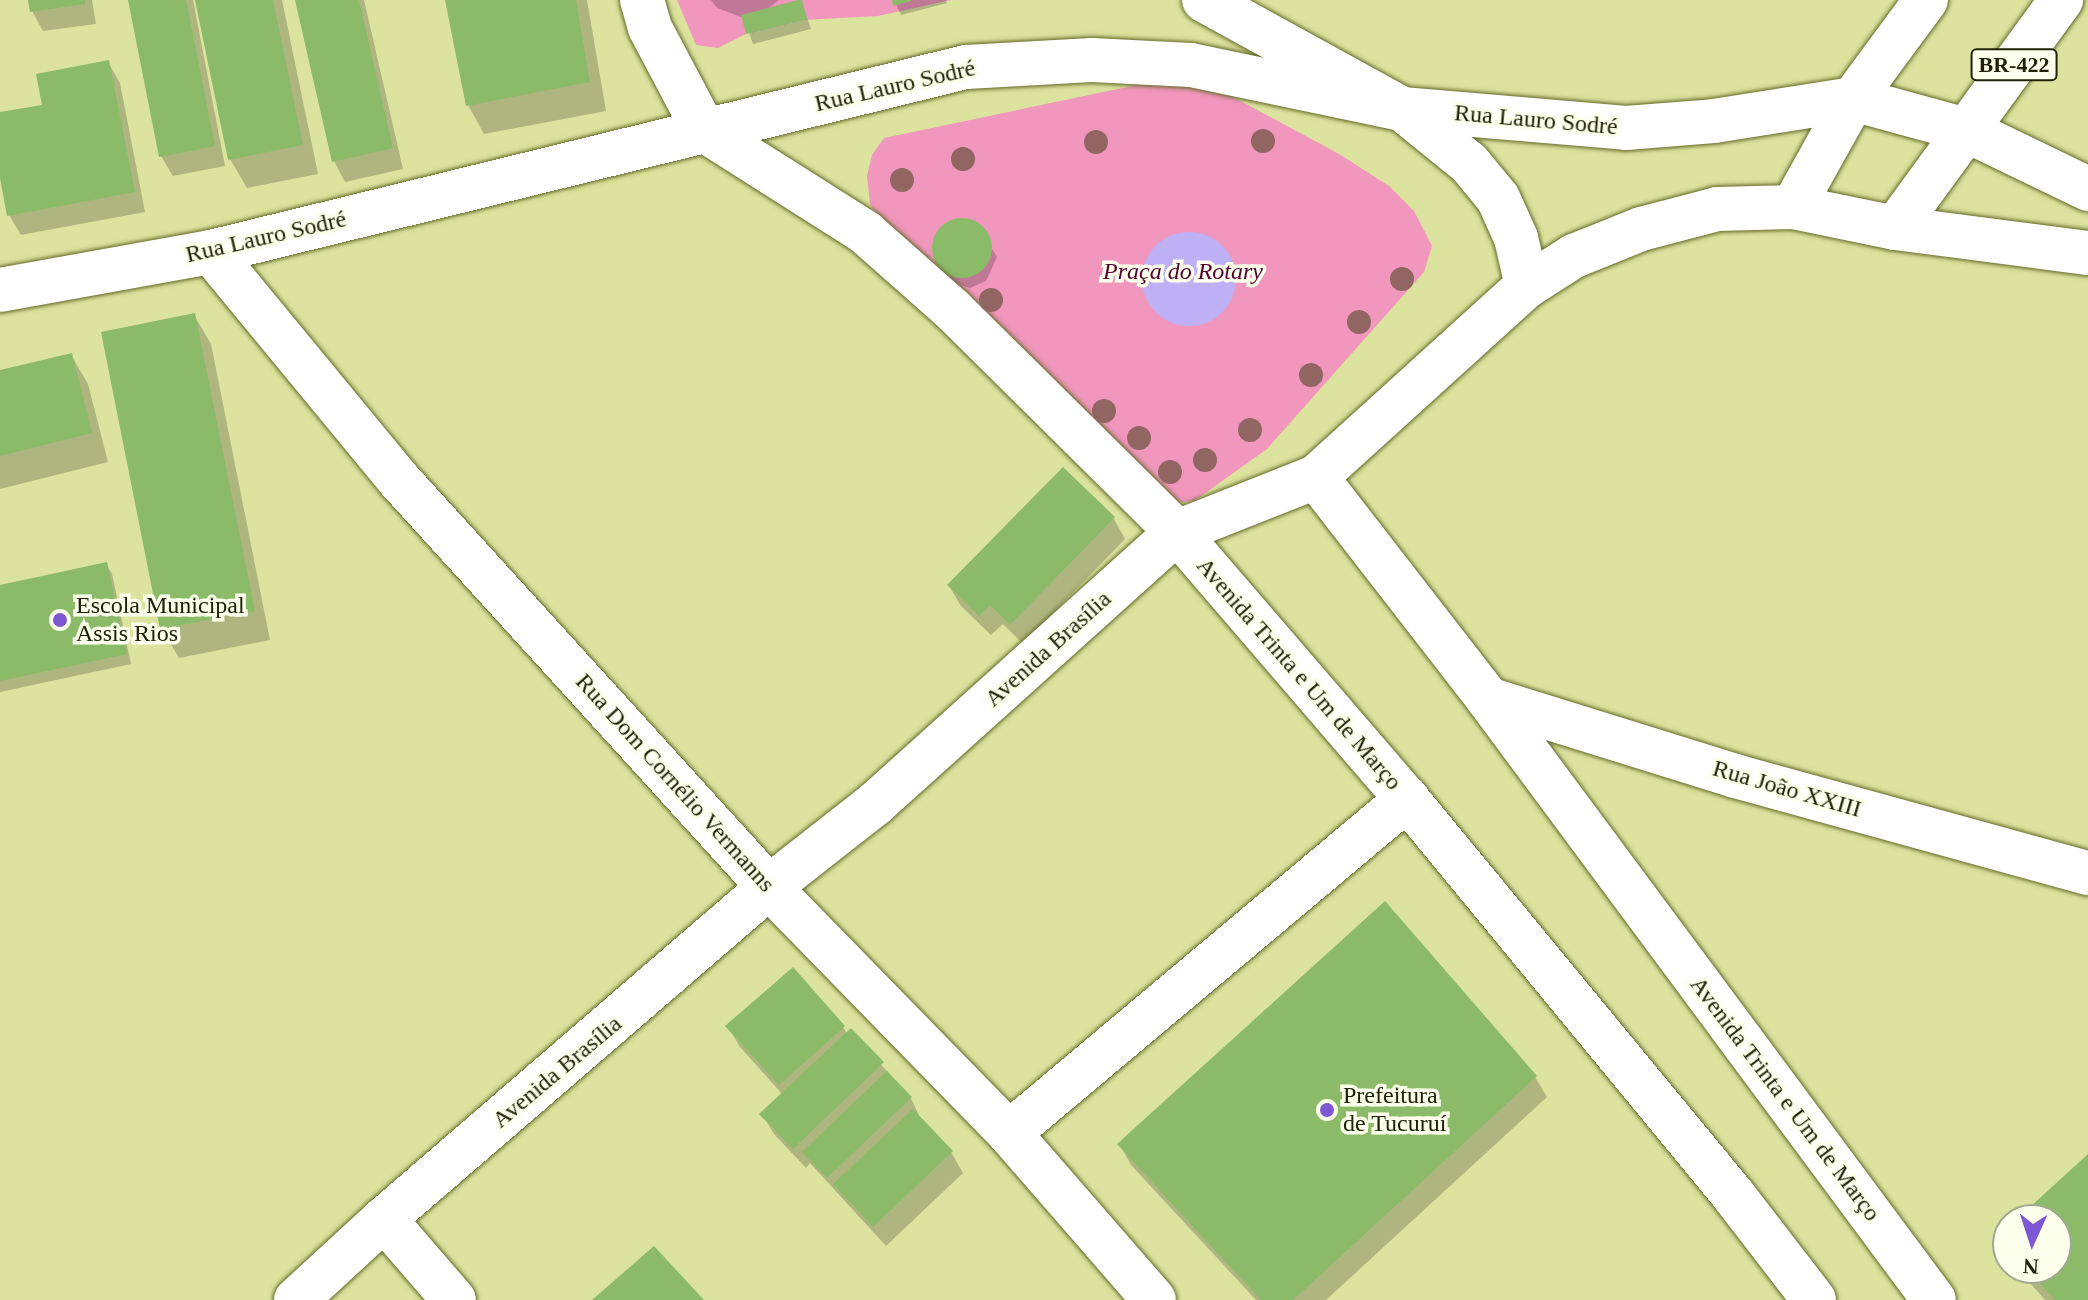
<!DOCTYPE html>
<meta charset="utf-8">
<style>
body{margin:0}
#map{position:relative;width:2088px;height:1300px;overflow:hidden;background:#dbe39e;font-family:"Times New Roman",serif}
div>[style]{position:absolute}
.green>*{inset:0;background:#f196bc}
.water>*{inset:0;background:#beb0f5}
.round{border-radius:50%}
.shadow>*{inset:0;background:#0003}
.building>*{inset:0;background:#8bbb69}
.roads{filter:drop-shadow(0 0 2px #646a27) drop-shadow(0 0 2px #646a27)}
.street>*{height:44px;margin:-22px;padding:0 22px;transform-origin:22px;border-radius:22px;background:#fff}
.secondary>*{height:44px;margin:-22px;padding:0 22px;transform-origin:22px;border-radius:22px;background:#fff}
.primary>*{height:44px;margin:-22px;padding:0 22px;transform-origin:22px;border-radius:22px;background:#fff}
.trees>*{width:24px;height:24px;margin:-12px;border-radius:50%;background:#916662}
.dots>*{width:22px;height:22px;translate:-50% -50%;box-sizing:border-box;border:4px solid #fcffeb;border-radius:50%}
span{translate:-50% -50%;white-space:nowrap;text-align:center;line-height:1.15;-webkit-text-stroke:7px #fcffeb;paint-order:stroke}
.shield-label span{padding:2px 6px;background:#fcffeb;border:2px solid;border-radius:6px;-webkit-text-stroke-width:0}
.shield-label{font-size:22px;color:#202207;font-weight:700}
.street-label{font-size:24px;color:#202207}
.park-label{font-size:24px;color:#550031;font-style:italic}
.poi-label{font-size:24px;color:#202207}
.left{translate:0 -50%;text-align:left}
.north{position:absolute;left:1992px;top:1204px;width:80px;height:80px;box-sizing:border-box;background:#fcffeb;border:2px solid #a4a790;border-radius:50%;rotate:183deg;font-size:22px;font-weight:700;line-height:32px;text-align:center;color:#202207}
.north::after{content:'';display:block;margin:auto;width:28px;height:36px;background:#7d58d2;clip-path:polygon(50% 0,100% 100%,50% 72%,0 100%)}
</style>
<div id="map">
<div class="green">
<div style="clip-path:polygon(677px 0,951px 0,878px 16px,802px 20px,746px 34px,718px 48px,696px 45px)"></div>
<div style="clip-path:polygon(1156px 81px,1222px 91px,1339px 154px,1389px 186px,1414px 211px,1432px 246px,1424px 272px,1267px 449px,1194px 501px,1170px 503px,888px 232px,870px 204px,867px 176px,872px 155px,884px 138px)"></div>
</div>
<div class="water">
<div class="round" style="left:1142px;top:232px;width:94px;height:94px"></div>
</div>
<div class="shadow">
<div style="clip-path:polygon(30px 0,92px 0,96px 24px,43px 31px,32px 11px)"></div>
<div style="clip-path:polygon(130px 0,193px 0,225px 166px,173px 176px,161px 156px)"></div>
<div style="clip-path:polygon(197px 0,282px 0,318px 174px,247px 188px,230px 159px)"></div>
<div style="clip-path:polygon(297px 0,364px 0,403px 169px,345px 182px,334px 161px)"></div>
<div style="clip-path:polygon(447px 0,587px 0,606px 111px,484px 134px,468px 105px)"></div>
<div style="clip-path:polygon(711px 0,779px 0,765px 11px,801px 1px,811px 29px,753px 44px,744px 18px,717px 8px)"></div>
<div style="clip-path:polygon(894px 0,946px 0,947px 3px,901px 15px)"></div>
<div style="clip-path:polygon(108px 62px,120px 83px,145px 212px,21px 235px,9px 215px,0 168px,0 114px,44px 106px)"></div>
<div style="clip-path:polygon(959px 221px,977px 224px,997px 257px,986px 281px,970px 288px,951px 282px,934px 255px,937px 236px,950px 223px)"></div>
<div style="clip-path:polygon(194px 315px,211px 344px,270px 640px,179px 658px,162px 629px,103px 333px)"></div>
<div style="clip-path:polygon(71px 355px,88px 384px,108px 462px,0 489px,0 372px)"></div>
<div style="clip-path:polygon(1063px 470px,1114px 519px,1125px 539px,1023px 644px,1003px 624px,991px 635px,961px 606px,949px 586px)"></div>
<div style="clip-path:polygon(106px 564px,112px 574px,131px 664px,0 692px,0 587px)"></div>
<div style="clip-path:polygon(728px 1027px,843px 1027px,847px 1034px,851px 1031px,911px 1098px,921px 1120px,951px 1152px,963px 1173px,886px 1246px,810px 1163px,806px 1168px,774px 1134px,762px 1114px,783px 1095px,740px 1047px)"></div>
<div style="clip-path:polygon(1535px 1077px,1547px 1097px,1326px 1300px,1256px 1300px,1131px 1165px,1120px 1145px)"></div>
<div style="clip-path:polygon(2088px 1157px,2088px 1300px,2045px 1300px,2017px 1268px,2056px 1268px,2056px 1220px,2019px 1220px)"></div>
</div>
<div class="building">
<div style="clip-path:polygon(28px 0,85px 0,85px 4px,30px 12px)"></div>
<div style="clip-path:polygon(128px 0,186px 0,215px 146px,159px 157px)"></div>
<div style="clip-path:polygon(195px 0,273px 0,303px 145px,228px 160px)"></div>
<div style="clip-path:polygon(295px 0,359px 0,393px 148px,332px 162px)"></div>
<div style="clip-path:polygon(445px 0,576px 0,590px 82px,466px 106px)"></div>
<div style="clip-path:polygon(798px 0,802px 0,807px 19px,746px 34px,741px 15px)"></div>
<div style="clip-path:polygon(892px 0,911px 0,911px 1px,893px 6px)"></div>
<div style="clip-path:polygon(109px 60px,135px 192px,7px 216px,0 178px,0 112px,42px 105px,36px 74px)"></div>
<div class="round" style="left:932px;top:218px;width:60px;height:60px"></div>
<div style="clip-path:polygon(195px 313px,255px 611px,160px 629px,101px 332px)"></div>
<div style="clip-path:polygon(72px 353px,92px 433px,0 456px,0 370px)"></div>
<div style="clip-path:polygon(1063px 467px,1115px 517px,1010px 625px,990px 605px,979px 616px,947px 585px)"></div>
<div style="clip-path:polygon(107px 562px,127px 654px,0 681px,0 585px)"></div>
<div style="clip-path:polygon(1385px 901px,1537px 1076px,1293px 1300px,1261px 1300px,1117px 1144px)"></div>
<div style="clip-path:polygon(793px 967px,845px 1026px,779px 1085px,725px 1026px)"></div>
<div style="clip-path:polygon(851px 1028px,884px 1062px,793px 1149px,759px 1114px)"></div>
<div style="clip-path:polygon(887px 1071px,912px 1097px,827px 1178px,802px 1152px)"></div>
<div style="clip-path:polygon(913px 1109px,953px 1151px,873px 1227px,833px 1184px)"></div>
<div style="clip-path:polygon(2088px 1154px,2088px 1300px,2055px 1300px,2026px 1268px,2056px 1268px,2056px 1220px,2016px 1220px)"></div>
<div style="clip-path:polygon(2008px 1228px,2008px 1249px,1997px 1237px)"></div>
<div style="clip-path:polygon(654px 1246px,704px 1300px,592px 1300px)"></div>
</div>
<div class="roads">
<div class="street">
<div style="left:211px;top:252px;width:296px;rotate:50.5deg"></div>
<div style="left:399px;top:480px;width:550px;rotate:47.73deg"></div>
<div style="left:769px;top:887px;width:344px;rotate:45.7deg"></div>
<div style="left:1009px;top:1133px;width:221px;rotate:49deg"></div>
<div style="left:1488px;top:699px;width:259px;rotate:17.3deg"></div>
<div style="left:1735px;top:776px;width:366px;rotate:15.4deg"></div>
<div style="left:1009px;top:1133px;width:520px;rotate:-40deg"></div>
<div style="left:384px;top:1219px;width:107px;rotate:49.2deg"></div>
</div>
<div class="secondary">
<div style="left:642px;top:0;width:29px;rotate:74deg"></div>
<div style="left:650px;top:28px;width:115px;rotate:62.1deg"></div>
<div style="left:704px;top:130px;width:192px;rotate:32.4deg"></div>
<div style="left:866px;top:233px;width:116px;rotate:41.5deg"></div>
<div style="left:953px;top:310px;width:315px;rotate:44.7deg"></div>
<div style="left:1177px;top:532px;width:352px;rotate:49.3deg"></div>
<div style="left:1407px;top:799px;width:514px;rotate:50.52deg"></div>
<div style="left:1734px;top:1196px;width:131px;rotate:52.4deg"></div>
<div style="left:1204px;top:0;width:226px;rotate:28.8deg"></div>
<div style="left:1402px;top:109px;width:86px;rotate:38.9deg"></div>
<div style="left:1469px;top:163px;width:45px;rotate:50.4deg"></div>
<div style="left:1498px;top:198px;width:44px;rotate:65.8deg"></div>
<div style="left:1516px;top:238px;width:49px;rotate:77.1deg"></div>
<div style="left:0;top:290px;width:214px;rotate:-10.2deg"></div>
<div style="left:211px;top:252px;width:777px;rotate:-13.77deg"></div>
<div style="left:966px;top:67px;width:126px;rotate:-3.2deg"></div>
<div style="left:1092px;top:60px;width:99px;rotate:2.9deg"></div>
<div style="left:1191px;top:65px;width:216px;rotate:11.8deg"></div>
<div style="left:1402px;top:109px;width:225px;rotate:4.8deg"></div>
<div style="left:1626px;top:128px;width:88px;rotate:-4.5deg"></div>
<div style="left:1714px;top:121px;width:141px;rotate:-9deg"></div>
<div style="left:1853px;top:99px;width:117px;rotate:15.3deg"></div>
<div style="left:1966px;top:130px;width:136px;rotate:25.8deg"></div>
<div style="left:1316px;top:477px;width:281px;rotate:52.2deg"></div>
<div style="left:1488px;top:699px;width:748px;rotate:53.42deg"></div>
<div style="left:296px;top:1300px;width:120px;rotate:-42.6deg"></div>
<div style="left:384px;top:1219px;width:508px;rotate:-40.77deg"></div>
<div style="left:769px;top:887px;width:135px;rotate:-38.1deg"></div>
<div style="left:875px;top:804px;width:406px;rotate:-42deg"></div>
<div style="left:1177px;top:532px;width:149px;rotate:-21.6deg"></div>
<div style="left:1316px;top:477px;width:285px;rotate:-42.2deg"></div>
<div style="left:1527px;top:286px;width:56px;rotate:-32.6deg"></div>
<div style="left:1574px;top:256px;width:72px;rotate:-21.9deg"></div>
<div style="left:1641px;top:229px;width:79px;rotate:-14.7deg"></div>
<div style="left:1717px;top:209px;width:76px;rotate:-1.5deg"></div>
<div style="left:1793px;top:207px;width:104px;rotate:11.6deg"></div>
<div style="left:1895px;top:228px;width:195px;rotate:7.4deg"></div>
</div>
<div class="primary">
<div style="left:1793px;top:207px;width:124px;rotate:-60.9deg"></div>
<div style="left:1853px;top:99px;width:123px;rotate:-53.6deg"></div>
<div style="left:1895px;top:228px;width:282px;rotate:-53.9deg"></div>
</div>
</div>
<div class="trees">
<div style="left:1263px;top:141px"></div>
<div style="left:1096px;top:142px"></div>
<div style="left:963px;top:159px"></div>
<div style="left:902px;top:180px"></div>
<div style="left:1402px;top:279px"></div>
<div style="left:991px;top:300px"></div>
<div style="left:1359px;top:322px"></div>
<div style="left:1311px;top:375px"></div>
<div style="left:1104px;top:411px"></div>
<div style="left:1250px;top:430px"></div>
<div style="left:1139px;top:438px"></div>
<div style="left:1205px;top:460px"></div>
<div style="left:1170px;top:472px"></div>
</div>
<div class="dots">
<div style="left:60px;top:620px;background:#7d58d2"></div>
<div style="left:1327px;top:1110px;background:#7d58d2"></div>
</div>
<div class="shield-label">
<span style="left:2014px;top:65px">BR-422</span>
</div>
<div class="street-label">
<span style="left:895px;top:86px;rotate:-13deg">Rua Lauro Sodré</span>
<span style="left:1536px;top:120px;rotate:5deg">Rua Lauro Sodré</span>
<span style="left:266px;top:237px;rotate:-13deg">Rua Lauro Sodré</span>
<span style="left:1048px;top:649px;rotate:-42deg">Avenida Brasília</span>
<span style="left:1299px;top:674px;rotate:49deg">Avenida Trinta e Um de Março</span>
<span style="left:675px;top:783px;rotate:48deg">Rua Dom Cornélio Vermanns</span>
<span style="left:1787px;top:789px;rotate:16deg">Rua João XXIII</span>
<span style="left:557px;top:1072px;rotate:-40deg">Avenida Brasília</span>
<span style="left:1785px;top:1099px;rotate:53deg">Avenida Trinta e Um de Março</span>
</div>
<div class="park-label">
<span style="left:1183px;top:272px">Praça do Rotary</span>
</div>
<div class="poi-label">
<span class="left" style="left:76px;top:620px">Escola Municipal<br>Assis Rios</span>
<span class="left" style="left:1343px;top:1110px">Prefeitura<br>de Tucuruí</span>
</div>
<div class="north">N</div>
</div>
